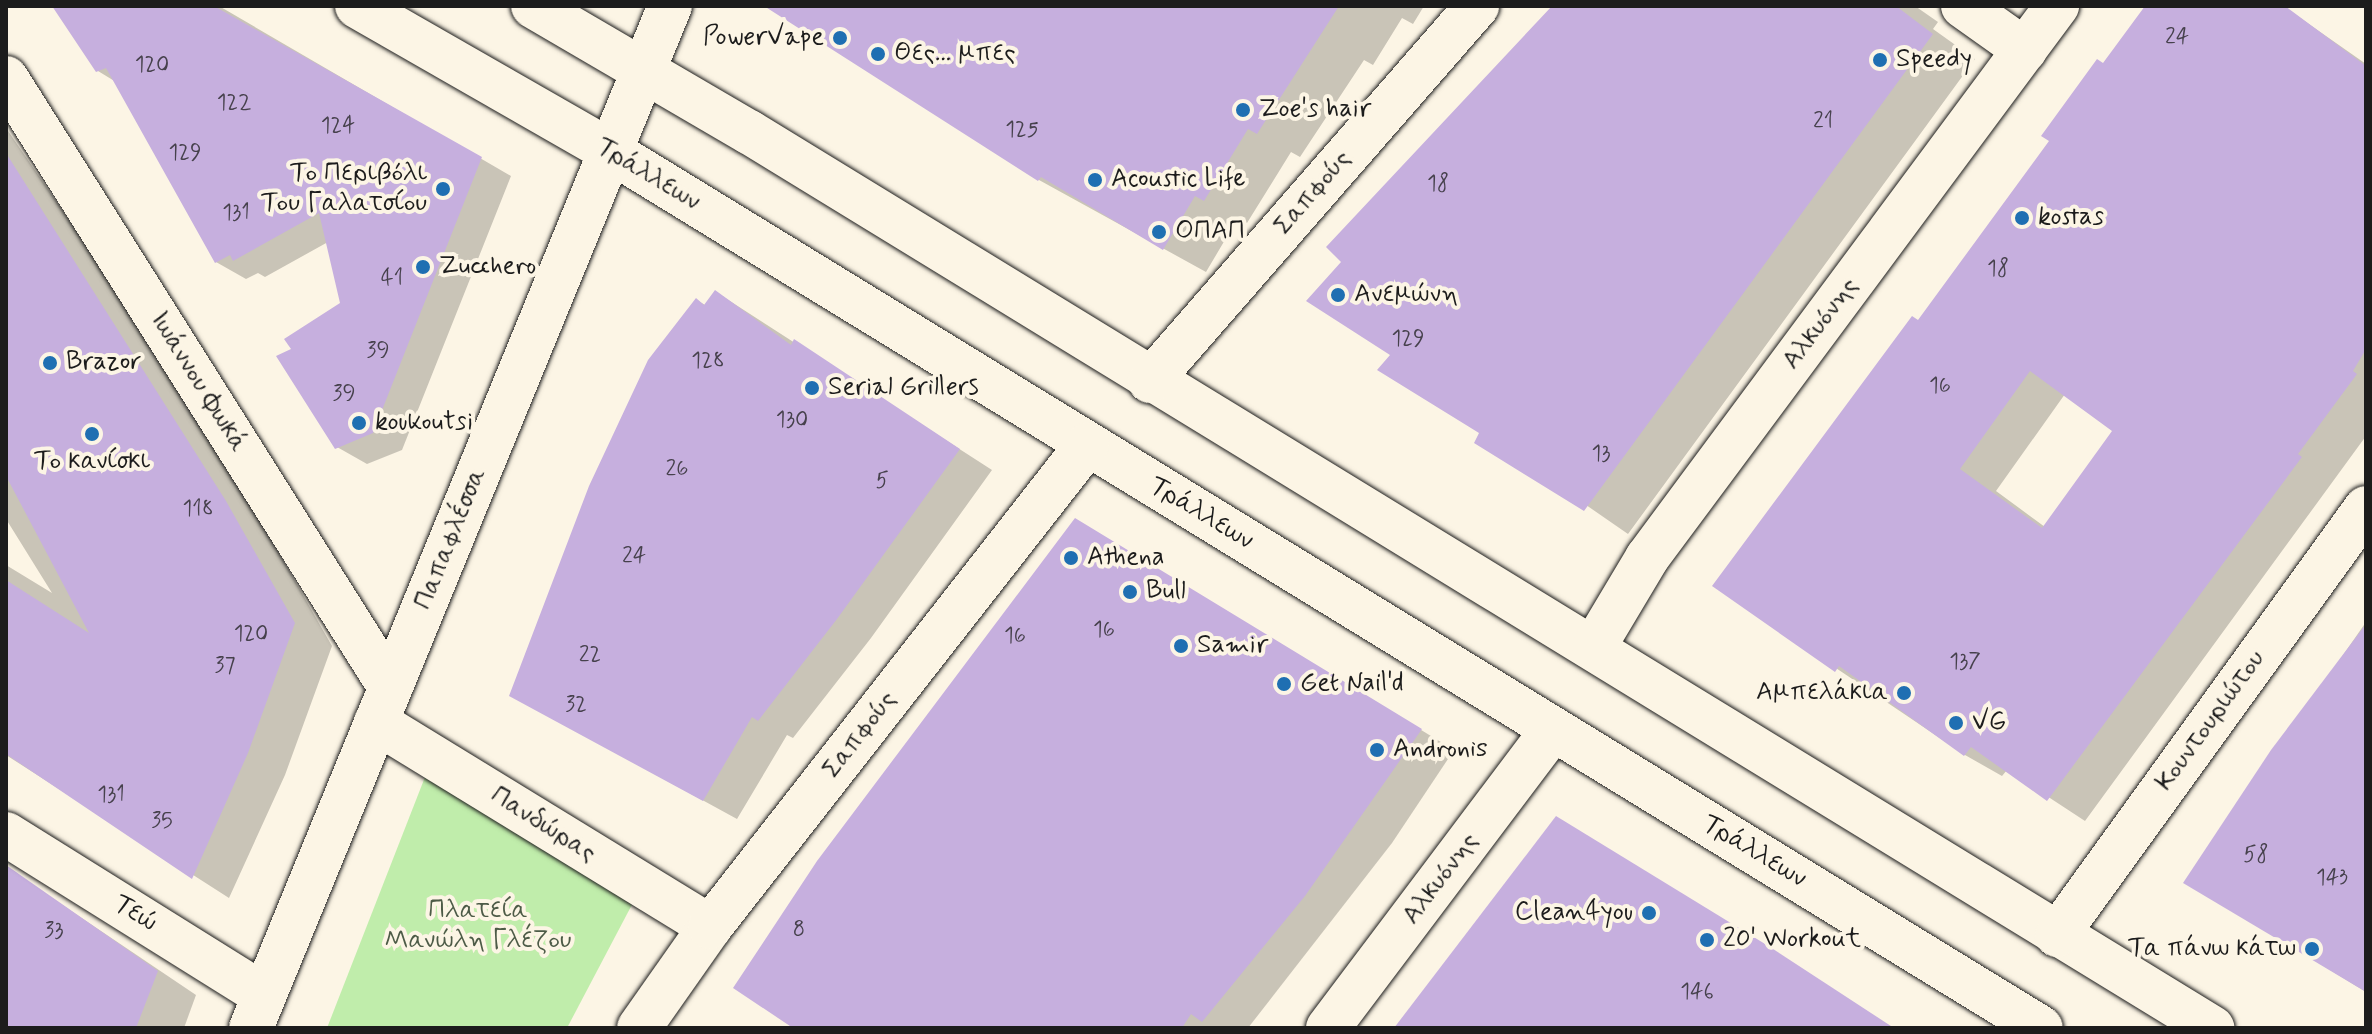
<!DOCTYPE html>
<meta charset="utf-8">
<style>
body{margin:0}
#map{position:relative;width:2372px;height:1034px;overflow:hidden;background:#fcf5e5;font-family:Mynerve,sans-serif}
div>[style]{position:absolute}
.green>*{inset:0;background:#c0edab}
.shadow>*{inset:0;background:#0003}
.building>*{inset:0;background:#c6afde}
.roads{filter:drop-shadow(0 0 2px #1c1c1c) drop-shadow(0 0 2px #1c1c1c)}
.minor>*{height:44px;margin:-22px;padding:0 22px;transform-origin:22px;border-radius:22px;background:#fcf5e5}
.dots>*{width:22px;height:22px;translate:-50% -50%;box-sizing:border-box;border:4px solid #fcf5e5;border-radius:50%}
span{translate:-50% -50%;white-space:nowrap;text-align:center;line-height:1.15;-webkit-text-stroke:8px #fcf5e5;paint-order:stroke}
.number-label{font-size:22px;color:#46414c}
.number-label span{-webkit-text-stroke-width:0}
.poi-label{font-size:26px;color:#1c1c1c}
.right{translate:-100% -50%;text-align:right}
.left{translate:0 -50%;text-align:left}
.street-label{font-size:26px;color:#1c1c1c}
.park-label{font-size:26px;color:#4d5b47}
.frame{position:absolute;inset:0;border:8px solid #1c1c1c;pointer-events:none}
</style>
<div id="map">
<div class="green">
<div style="clip-path:polygon(425px 777px,636px 897px,567px 1028px,327px 1028px)"></div>
</div>
<div class="shadow">
<div style="clip-path:polygon(54px 6px,219px 6px,511px 176px,402px 450px,367px 464px,337px 447px,294px 349px,342px 304px,328px 242px,265px 277px,258px 273px,246px 279px,216px 262px,116px 82px,98px 71px)"></div>
<div style="clip-path:polygon(789px 6px,1424px 6px,1413px 24px,1402px 18px,1373px 65px,1364px 60px,1300px 157px,1291px 152px,1247px 223px,1238px 218px,1206px 272px,1039px 180px)"></div>
<div style="clip-path:polygon(1555px 6px,1915px 6px,1938px 22px,1933px 29px,1975px 59px,1628px 534px,1482px 433px,1393px 354px)"></div>
<div style="clip-path:polygon(evenodd,2147px 6px,2283px 6px,2366px 64px,2366px 436px,2085px 821px,2007px 770px,2002px 776px,1965px 755px,1714px 586px,1919px 323px,2147px 6px,2065px 394px,2115px 431px,2045px 527px,1996px 491px,2065px 394px)"></div>
<div style="clip-path:polygon(6px 128px,95px 258px,263px 525px,332px 646px,285px 775px,229px 898px,6px 755px,6px 565px,52px 593px,6px 519px)"></div>
<div style="clip-path:polygon(716px 292px,992px 470px,871px 638px,793px 738px,787px 735px,737px 819px,545px 714px,697px 300px,705px 305px)"></div>
<div style="clip-path:polygon(1109px 540px,1454px 750px,1392px 843px,1248px 1028px,799px 1028px)"></div>
<div style="clip-path:polygon(2366px 622px,2366px 992px,2186px 882px)"></div>
<div style="clip-path:polygon(6px 867px,196px 995px,184px 1028px,6px 1028px)"></div>
</div>
<div class="building">
<div style="clip-path:polygon(52px 6px,214px 6px,482px 157px,373px 433px,335px 449px,276px 356px,291px 349px,284px 339px,340px 303px,319px 213px,233px 261px,230px 255px,215px 263px,106px 68px,96px 72px)"></div>
<div style="clip-path:polygon(764px 6px,1339px 6px,1257px 134px,1248px 129px,1204px 201px,1195px 196px,1163px 250px,1041px 177px,1038px 181px)"></div>
<div style="clip-path:polygon(1552px 6px,1896px 6px,1933px 34px,1584px 511px,1474px 443px,1479px 433px,1377px 370px,1390px 355px,1306px 301px,1341px 262px,1326px 247px)"></div>
<div style="clip-path:polygon(evenodd,2145px 6px,2285px 6px,2366px 66px,2366px 349px,2353px 371px,2357px 374px,2298px 454px,2302px 457px,2047px 801px,1971px 747px,1964px 756px,1839px 666px,1835px 672px,1712px 586px,1912px 316px,1918px 320px,2049px 141px,2041px 136px,2097px 59px,2103px 63px,2145px 6px,2030px 371px,2112px 431px,2042px 528px,1960px 469px,2030px 371px)"></div>
<div style="clip-path:polygon(6px 153px,226px 501px,295px 623px,248px 753px,192px 879px,6px 754px,6px 580px,89px 633px,6px 476px)"></div>
<div style="clip-path:polygon(715px 290px,791px 345px,794px 339px,960px 449px,837px 619px,758px 721px,752px 717px,703px 801px,509px 696px,589px 486px,648px 360px,696px 298px,704px 305px)"></div>
<div style="clip-path:polygon(1075px 518px,1422px 729px,1305px 896px,1202px 1022px,1191px 1014px,1182px 1028px,793px 1028px,733px 988px,817px 861px)"></div>
<div style="clip-path:polygon(2366px 624px,2366px 992px,2183px 883px,2271px 750px)"></div>
<div style="clip-path:polygon(1556px 816px,1770px 947px,1894px 1028px,1394px 1028px)"></div>
<div style="clip-path:polygon(6px 865px,158px 971px,136px 1028px,6px 1028px)"></div>
</div>
<div class="roads">
<div class="minor">
<div style="left:357px;top:6px;width:292px;rotate:29.8deg"></div>
<div style="left:610px;top:151px;width:1678px;rotate:31.5deg"></div>
<div style="left:533px;top:6px;width:250px;rotate:30.3deg"></div>
<div style="left:749px;top:132px;width:1716px;rotate:31.48deg"></div>
<div style="left:1963px;top:6px;width:76px;rotate:35.4deg"></div>
<div style="left:6px;top:78px;width:720px;rotate:57.77deg"></div>
<div style="left:1150px;top:381px;width:498px;rotate:-48.9deg"></div>
<div style="left:1594px;top:647px;width:104px;rotate:-59.2deg"></div>
<div style="left:1647px;top:558px;width:688px;rotate:-53.4deg"></div>
<div style="left:376px;top:722px;width:392px;rotate:31.5deg"></div>
<div style="left:6px;top:834px;width:304px;rotate:32deg"></div>
<div style="left:2057px;top:935px;width:527px;rotate:-54.11deg"></div>
<div style="left:251px;top:1028px;width:1105px;rotate:-67.71deg"></div>
<div style="left:639px;top:1028px;width:123px;rotate:-54.9deg"></div>
<div style="left:710px;top:927px;width:612px;rotate:-51.97deg"></div>
<div style="left:1328px;top:1028px;width:374px;rotate:-53deg"></div>
</div>
</div>
<div class="dots">
<div style="left:840px;top:38px;background:#1f6fb2"></div>
<div style="left:878px;top:54px;background:#1f6fb2"></div>
<div style="left:1880px;top:60px;background:#1f6fb2"></div>
<div style="left:1243px;top:110px;background:#1f6fb2"></div>
<div style="left:1095px;top:180px;background:#1f6fb2"></div>
<div style="left:443px;top:189px;background:#1f6fb2"></div>
<div style="left:2022px;top:218px;background:#1f6fb2"></div>
<div style="left:1159px;top:232px;background:#1f6fb2"></div>
<div style="left:423px;top:267px;background:#1f6fb2"></div>
<div style="left:1338px;top:295px;background:#1f6fb2"></div>
<div style="left:50px;top:363px;background:#1f6fb2"></div>
<div style="left:812px;top:388px;background:#1f6fb2"></div>
<div style="left:359px;top:423px;background:#1f6fb2"></div>
<div style="left:92px;top:434px;background:#1f6fb2"></div>
<div style="left:1071px;top:558px;background:#1f6fb2"></div>
<div style="left:1130px;top:592px;background:#1f6fb2"></div>
<div style="left:1181px;top:646px;background:#1f6fb2"></div>
<div style="left:1284px;top:684px;background:#1f6fb2"></div>
<div style="left:1904px;top:693px;background:#1f6fb2"></div>
<div style="left:1956px;top:723px;background:#1f6fb2"></div>
<div style="left:1377px;top:750px;background:#1f6fb2"></div>
<div style="left:1649px;top:913px;background:#1f6fb2"></div>
<div style="left:1707px;top:940px;background:#1f6fb2"></div>
<div style="left:2312px;top:949px;background:#1f6fb2"></div>
</div>
<div class="number-label">
<span style="left:2177px;top:38px">24</span>
<span style="left:152px;top:66px">120</span>
<span style="left:234px;top:104px">122</span>
<span style="left:1823px;top:122px">21</span>
<span style="left:338px;top:127px">124</span>
<span style="left:1022px;top:131px">125</span>
<span style="left:185px;top:154px">129</span>
<span style="left:1438px;top:185px">18</span>
<span style="left:236px;top:214px">131</span>
<span style="left:1998px;top:270px">18</span>
<span style="left:392px;top:279px">41</span>
<span style="left:1408px;top:340px">129</span>
<span style="left:378px;top:352px">39</span>
<span style="left:708px;top:362px">128</span>
<span style="left:1940px;top:387px">16</span>
<span style="left:344px;top:395px">39</span>
<span style="left:792px;top:421px">130</span>
<span style="left:1601px;top:455px">13</span>
<span style="left:677px;top:470px">26</span>
<span style="left:882px;top:482px">5</span>
<span style="left:198px;top:510px">118</span>
<span style="left:634px;top:557px">24</span>
<span style="left:1104px;top:631px">16</span>
<span style="left:251px;top:635px">120</span>
<span style="left:1015px;top:637px">16</span>
<span style="left:590px;top:656px">22</span>
<span style="left:1965px;top:663px">137</span>
<span style="left:225px;top:667px">37</span>
<span style="left:576px;top:706px">32</span>
<span style="left:111px;top:796px">131</span>
<span style="left:162px;top:822px">35</span>
<span style="left:2256px;top:856px">58</span>
<span style="left:2332px;top:879px">143</span>
<span style="left:799px;top:931px">8</span>
<span style="left:54px;top:932px">33</span>
<span style="left:1697px;top:993px">146</span>
</div>
<div class="poi-label">
<span class="right" style="left:824px;top:38px">PowerVape</span>
<span class="left" style="left:894px;top:54px">Θες... μπες</span>
<span class="left" style="left:1896px;top:60px">Speedy</span>
<span class="left" style="left:1259px;top:110px">Zoe's hair</span>
<span class="right" style="left:427px;top:189px">Το Περιβόλι<br>Του Γαλατσίου</span>
<span class="left" style="left:1111px;top:180px">Acoustic Life</span>
<span class="left" style="left:2038px;top:218px">kostas</span>
<span class="left" style="left:1175px;top:232px">ΟΠΑΠ</span>
<span class="left" style="left:439px;top:267px">Zucchero</span>
<span class="left" style="left:1354px;top:295px">Ανεμώνη</span>
<span class="left" style="left:66px;top:363px">Brazor</span>
<span class="left" style="left:828px;top:388px">Serial Grillers</span>
<span class="left" style="left:375px;top:423px">koukoutsi</span>
<span style="left:92px;top:462px">Το κανίσκι</span>
<span class="left" style="left:1087px;top:558px">Athena</span>
<span class="left" style="left:1146px;top:592px">Bull</span>
<span class="left" style="left:1197px;top:646px">Samir</span>
<span class="left" style="left:1300px;top:684px">Get Nail'd</span>
<span class="right" style="left:1888px;top:693px">Αμπελάκια</span>
<span class="left" style="left:1972px;top:723px">VG</span>
<span class="left" style="left:1393px;top:750px">Andronis</span>
<span class="right" style="left:1633px;top:913px">Clean4you</span>
<span class="left" style="left:1723px;top:940px">20' Workout</span>
<span class="right" style="left:2296px;top:949px">Τα πάνω κάτω</span>
</div>
<div class="street-label">
<span style="left:648px;top:175px;rotate:31deg">Τράλλεων</span>
<span style="left:1313px;top:193px;rotate:-49deg">Σαπφούς</span>
<span style="left:1821px;top:324px;rotate:-53deg">Αλκυόνης</span>
<span style="left:198px;top:382px;rotate:58deg">Ιωάννου Φωκά</span>
<span style="left:1201px;top:514px;rotate:31deg">Τράλλεων</span>
<span style="left:451px;top:539px;rotate:-68deg">Παπαφλέσσα</span>
<span style="left:2211px;top:721px;rotate:-54deg">Κουντουριώτου</span>
<span style="left:860px;top:735px;rotate:-52deg">Σαπφούς</span>
<span style="left:543px;top:825px;rotate:32deg">Πανδώρας</span>
<span style="left:1754px;top:852px;rotate:31deg">Τράλλεων</span>
<span style="left:1441px;top:879px;rotate:-53deg">Αλκυόνης</span>
<span style="left:135px;top:914px;rotate:32deg">Τεώ</span>
</div>
<div class="park-label">
<span style="left:478px;top:926px">Πλατεία<br>Μανώλη Γλέζου</span>
</div>
<div class="frame"></div>
</div>
